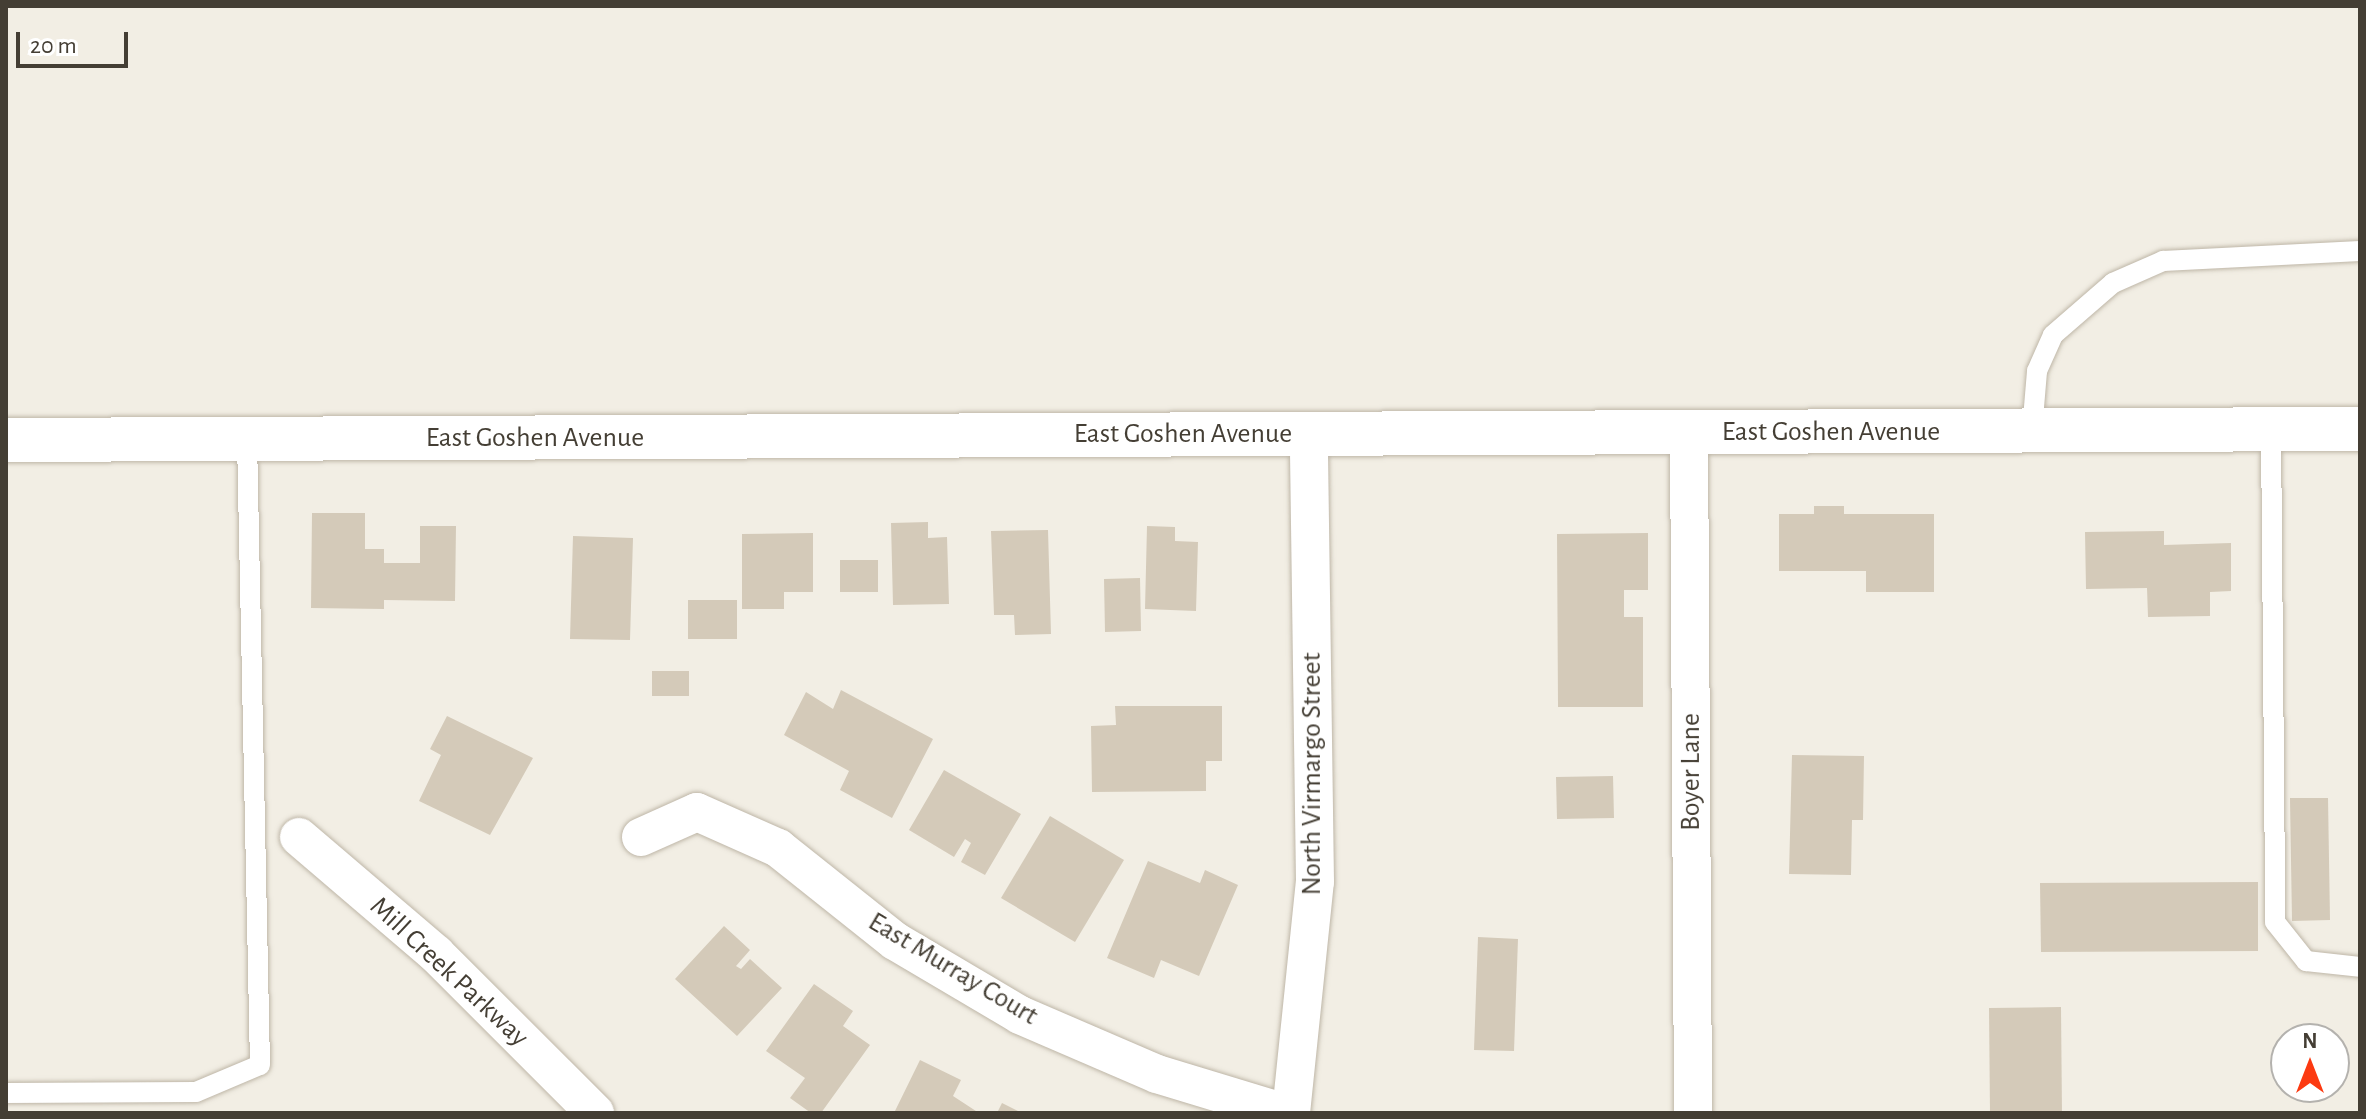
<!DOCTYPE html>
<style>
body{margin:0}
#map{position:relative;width:2366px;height:1119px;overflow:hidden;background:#f2eee4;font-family:"Alegreya Sans",sans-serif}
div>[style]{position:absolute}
.building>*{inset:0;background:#d4cab9}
.roads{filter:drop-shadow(0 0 2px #beb6a7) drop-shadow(0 0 2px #beb6a7)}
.service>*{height:20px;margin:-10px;padding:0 10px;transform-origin:10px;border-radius:10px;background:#fff}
.minor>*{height:38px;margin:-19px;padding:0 19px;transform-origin:19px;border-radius:19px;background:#fff}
.tertiary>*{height:44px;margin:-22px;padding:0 22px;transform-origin:22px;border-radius:22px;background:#fff}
span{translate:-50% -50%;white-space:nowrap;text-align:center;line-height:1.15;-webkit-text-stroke:6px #fff;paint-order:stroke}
.street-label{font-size:28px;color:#443e34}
.frame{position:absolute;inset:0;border:8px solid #443e34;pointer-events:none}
.north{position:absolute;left:2270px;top:1023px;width:80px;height:80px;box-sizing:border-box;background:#fff;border:2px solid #b4b2ae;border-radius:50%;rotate:0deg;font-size:22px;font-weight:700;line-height:32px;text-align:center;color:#443e34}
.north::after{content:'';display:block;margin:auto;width:28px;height:36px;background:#fc3a11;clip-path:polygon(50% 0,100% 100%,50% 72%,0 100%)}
.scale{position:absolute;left:16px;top:32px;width:112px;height:36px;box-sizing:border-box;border:4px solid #443e34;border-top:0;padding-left:10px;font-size:24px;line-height:28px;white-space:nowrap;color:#443e34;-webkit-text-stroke:6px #fff;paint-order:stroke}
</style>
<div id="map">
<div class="building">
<div style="clip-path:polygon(1814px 506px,1844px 506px,1844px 514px,1934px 514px,1934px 592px,1866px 592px,1866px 571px,1779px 571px,1779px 514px,1814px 514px)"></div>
<div style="clip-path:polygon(312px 513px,365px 513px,365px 549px,384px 549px,384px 563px,420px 563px,420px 526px,456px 526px,455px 601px,384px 600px,384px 609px,311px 608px)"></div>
<div style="clip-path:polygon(928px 522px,928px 538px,947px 537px,949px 604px,893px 605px,891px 523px)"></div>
<div style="clip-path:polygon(1147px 526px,1175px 527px,1175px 541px,1198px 542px,1196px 611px,1145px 609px)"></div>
<div style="clip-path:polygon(1048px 530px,1051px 634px,1015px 635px,1014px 615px,994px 615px,991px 531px)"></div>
<div style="clip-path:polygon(2164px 531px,2164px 545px,2231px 543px,2231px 591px,2210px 592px,2210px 616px,2148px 617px,2147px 588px,2086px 589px,2085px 532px)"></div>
<div style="clip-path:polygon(813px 533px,813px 592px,784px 592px,784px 609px,742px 609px,742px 534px)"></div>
<div style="clip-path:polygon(1648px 533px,1648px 590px,1624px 590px,1624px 617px,1643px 617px,1643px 707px,1558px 707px,1557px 534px)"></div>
<div style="clip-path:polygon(573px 536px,633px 538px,630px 640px,570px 639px)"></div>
<div style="clip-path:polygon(840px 560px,878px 560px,878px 592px,840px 592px)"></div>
<div style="clip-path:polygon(1140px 578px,1141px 631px,1105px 632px,1104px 579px)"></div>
<div style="clip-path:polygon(688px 600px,737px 600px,737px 639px,688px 639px)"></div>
<div style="clip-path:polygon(652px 671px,689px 671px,689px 696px,652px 696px)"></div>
<div style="clip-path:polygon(841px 690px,933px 739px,892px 818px,840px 790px,849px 771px,784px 735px,806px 692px,833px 709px)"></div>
<div style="clip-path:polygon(1115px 706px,1222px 706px,1222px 761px,1206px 761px,1206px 791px,1092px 792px,1091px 726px,1116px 725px)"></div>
<div style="clip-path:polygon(447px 716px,533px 758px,490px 835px,419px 801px,441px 755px,430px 749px)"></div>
<div style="clip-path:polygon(1792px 755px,1864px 756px,1863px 820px,1852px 820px,1851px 875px,1789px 874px)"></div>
<div style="clip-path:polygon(944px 770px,1021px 814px,985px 875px,961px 862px,971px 843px,965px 839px,954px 857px,909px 830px)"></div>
<div style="clip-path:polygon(1613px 776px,1614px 818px,1557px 819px,1556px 777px)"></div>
<div style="clip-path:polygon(2290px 798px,2328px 798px,2330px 920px,2292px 921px)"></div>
<div style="clip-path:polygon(1050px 816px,1124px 860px,1075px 942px,1001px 898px)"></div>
<div style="clip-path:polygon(1148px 861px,1200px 883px,1205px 870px,1238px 885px,1199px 976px,1161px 960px,1154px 978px,1107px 958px)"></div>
<div style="clip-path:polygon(2258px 882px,2258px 951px,2041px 952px,2040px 883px)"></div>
<div style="clip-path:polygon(724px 926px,750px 950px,736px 966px,741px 969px,750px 959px,782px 988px,737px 1036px,675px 979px)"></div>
<div style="clip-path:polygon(1478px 937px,1518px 939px,1514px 1051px,1474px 1050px)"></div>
<div style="clip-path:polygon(814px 984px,853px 1011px,843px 1026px,870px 1045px,821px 1113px,811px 1113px,790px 1098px,805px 1078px,766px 1051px)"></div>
<div style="clip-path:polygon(2061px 1007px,2062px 1113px,1990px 1113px,1989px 1008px)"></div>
<div style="clip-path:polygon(920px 1060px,961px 1080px,953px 1096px,979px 1113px,894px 1113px)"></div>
<div style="clip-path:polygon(1002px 1103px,1022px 1113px,997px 1113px)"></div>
</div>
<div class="roads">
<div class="service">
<div style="left:2271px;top:429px;width:493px;rotate:89.5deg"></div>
<div style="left:2275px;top:922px;width:50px;rotate:51.5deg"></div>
<div style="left:2306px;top:961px;width:54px;rotate:6.3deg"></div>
<div style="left:2032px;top:431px;width:60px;rotate:-85.2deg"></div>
<div style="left:2037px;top:371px;width:39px;rotate:-66deg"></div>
<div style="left:2053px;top:335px;width:79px;rotate:-40.9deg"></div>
<div style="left:2113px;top:283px;width:55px;rotate:-23.7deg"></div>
<div style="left:2163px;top:261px;width:197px;rotate:-2.9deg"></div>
<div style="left:6px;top:1093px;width:190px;rotate:-0.3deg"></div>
<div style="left:196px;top:1092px;width:69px;rotate:-22.9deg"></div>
<div style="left:260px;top:1065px;width:626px;rotate:-91.19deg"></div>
</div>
<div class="minor">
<div style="left:1689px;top:432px;width:681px;rotate:89.66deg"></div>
<div style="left:299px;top:837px;width:180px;rotate:40.5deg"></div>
<div style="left:436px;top:954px;width:225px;rotate:45deg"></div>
<div style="left:641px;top:837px;width:61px;rotate:-24.1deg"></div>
<div style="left:697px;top:812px;width:89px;rotate:24deg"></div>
<div style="left:778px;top:848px;width:149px;rotate:38.5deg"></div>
<div style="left:895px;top:941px;width:145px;rotate:30.6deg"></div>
<div style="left:1020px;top:1015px;width:149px;rotate:23.3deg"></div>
<div style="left:1157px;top:1074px;width:134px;rotate:16.9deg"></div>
<div style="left:1291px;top:1113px;width:232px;rotate:-84.1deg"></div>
<div style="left:1315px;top:882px;width:448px;rotate:-90.8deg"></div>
</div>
<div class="tertiary">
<div style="left:6px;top:440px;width:2354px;rotate:-0.27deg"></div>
</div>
</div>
<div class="street-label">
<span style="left:1831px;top:432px">East Goshen Avenue</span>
<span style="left:1183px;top:434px">East Goshen Avenue</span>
<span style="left:535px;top:438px">East Goshen Avenue</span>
<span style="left:1691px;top:772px;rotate:-90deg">Boyer Lane</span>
<span style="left:1312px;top:774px;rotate:-90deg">North Virmargo Street</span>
<span style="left:953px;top:969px;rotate:31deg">East Murray Court</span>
<span style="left:449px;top:972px;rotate:43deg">Mill Creek Parkway</span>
</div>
<div class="frame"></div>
<div class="north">N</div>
<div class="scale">20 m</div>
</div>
